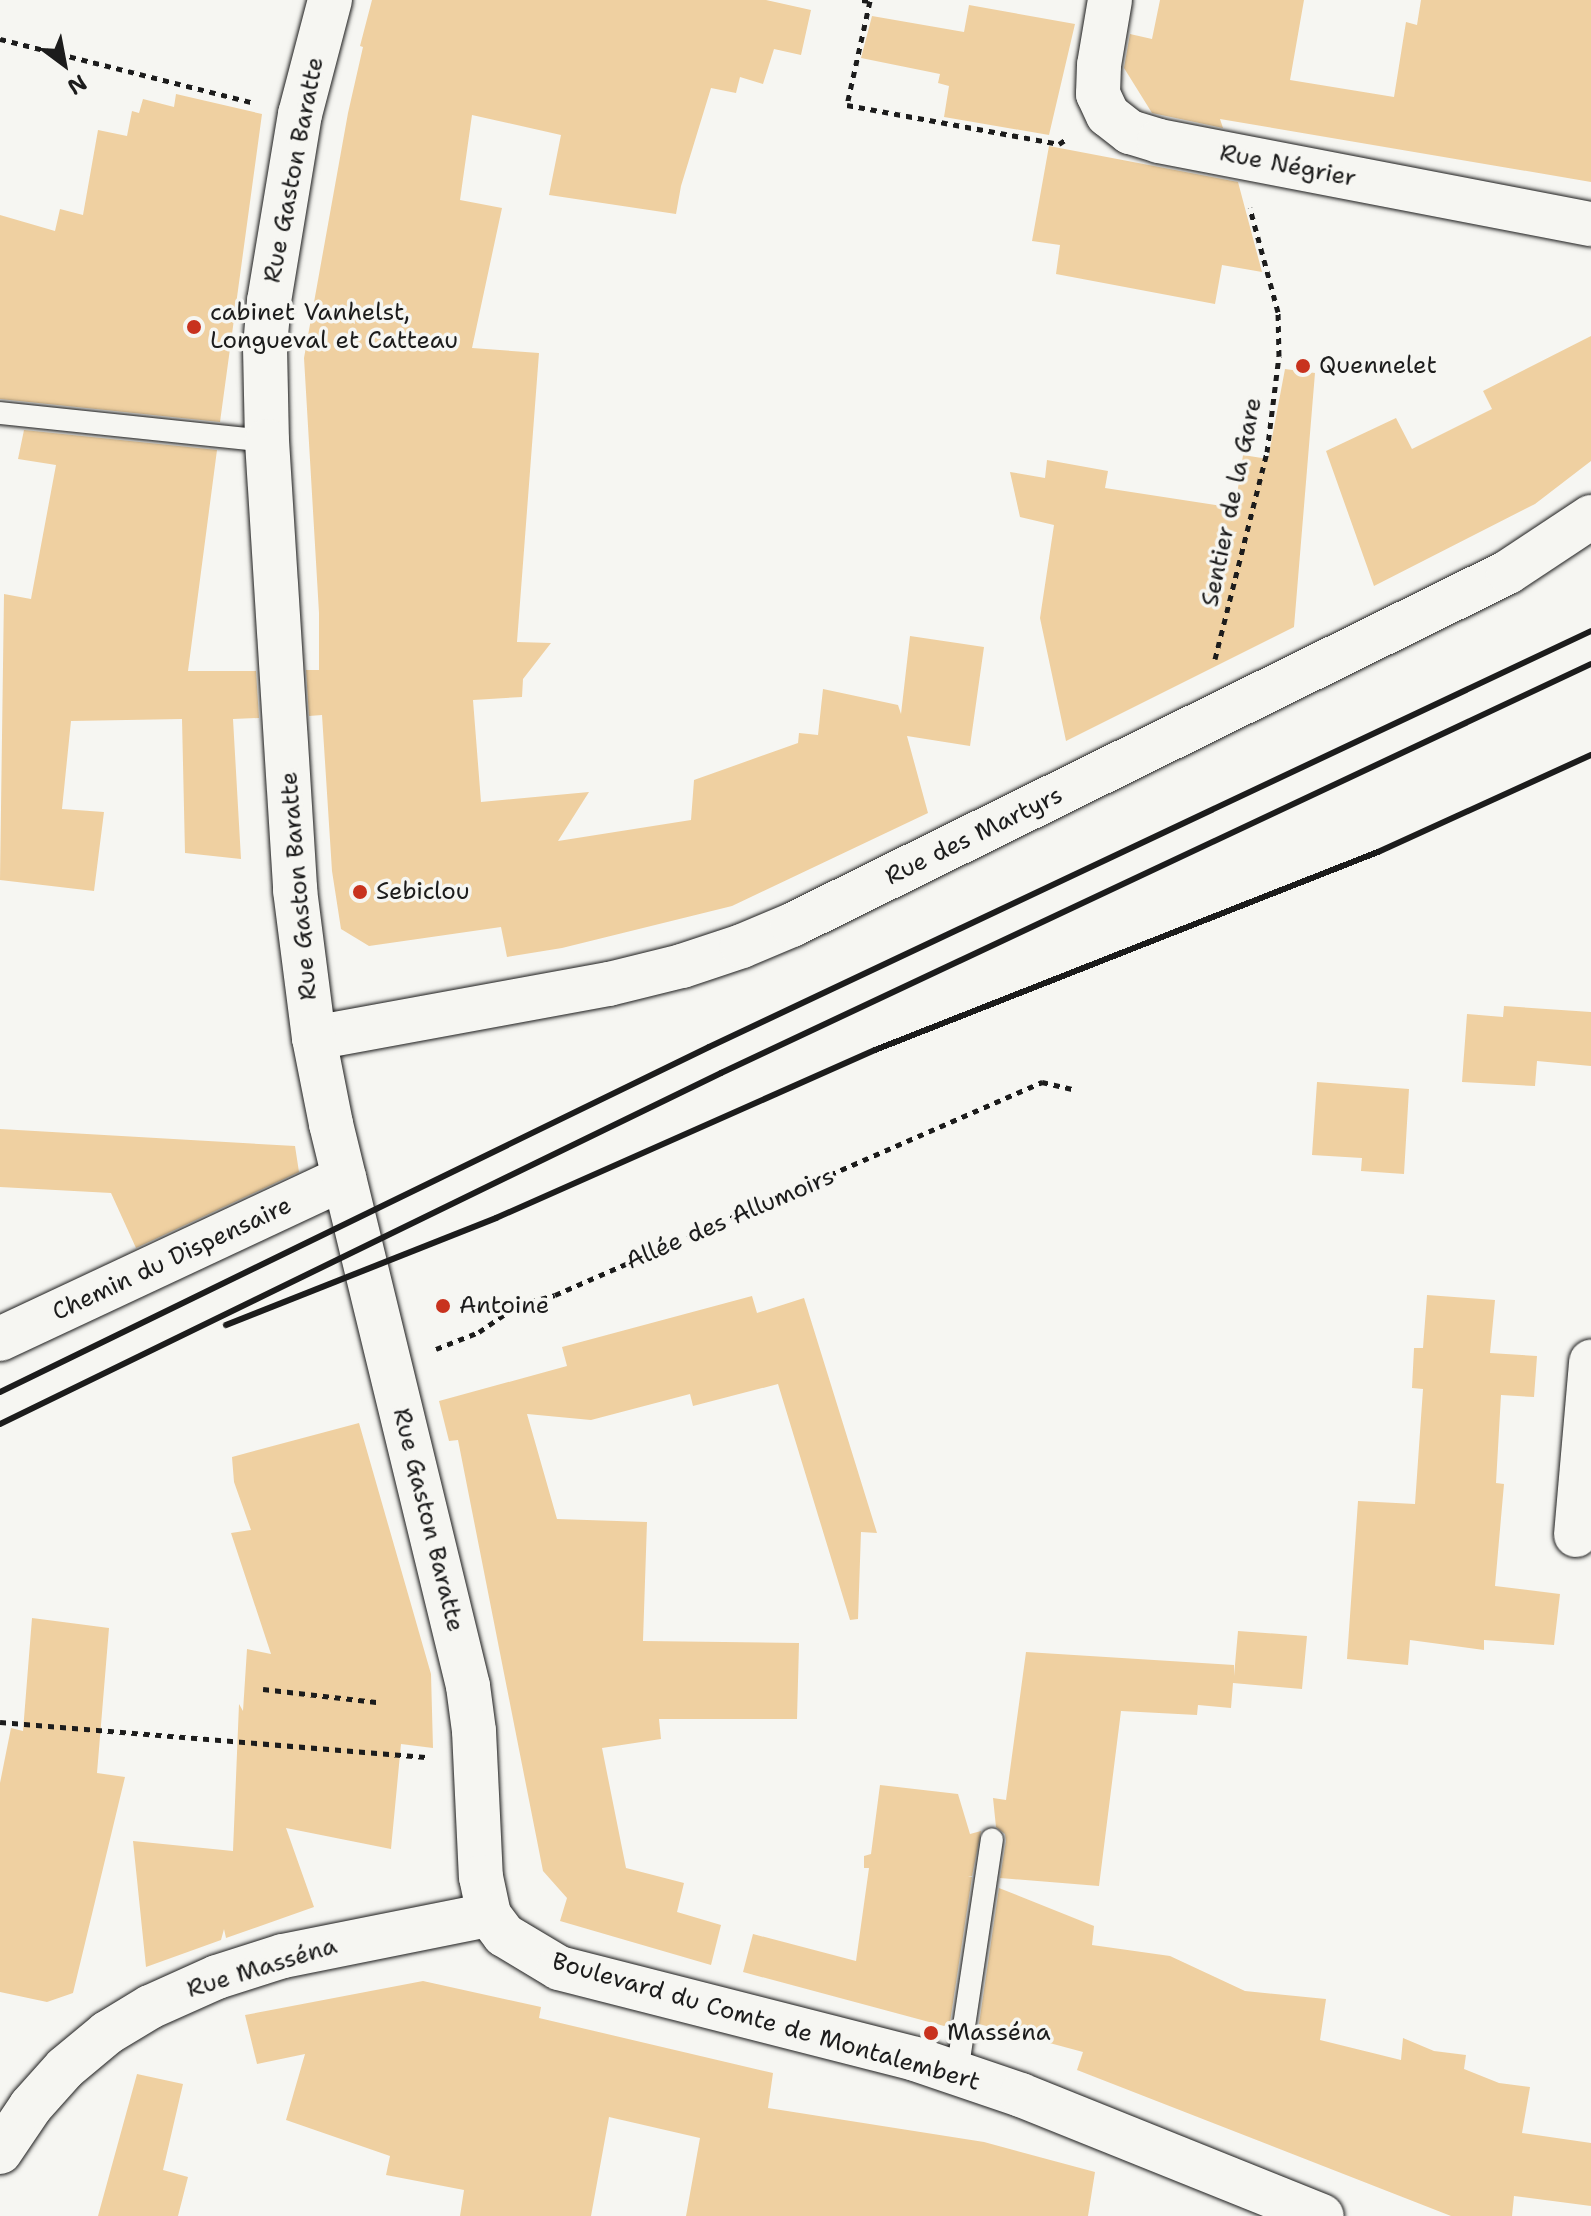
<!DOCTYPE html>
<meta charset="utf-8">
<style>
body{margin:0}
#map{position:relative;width:1591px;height:2216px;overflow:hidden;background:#f6f6f2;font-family:"Shantell Sans",sans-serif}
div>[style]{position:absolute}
.building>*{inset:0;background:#efd0a1}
.path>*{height:5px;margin-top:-2.5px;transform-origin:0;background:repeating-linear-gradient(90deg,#1c1c1c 0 6px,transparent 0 12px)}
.roads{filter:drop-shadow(0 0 2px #1c1c1c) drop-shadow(0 0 2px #1c1c1c)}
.lane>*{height:22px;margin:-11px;padding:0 11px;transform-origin:11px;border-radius:11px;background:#f6f6f2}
.street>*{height:44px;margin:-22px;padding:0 22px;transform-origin:22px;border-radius:22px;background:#f6f6f2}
.secondary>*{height:44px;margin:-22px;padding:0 22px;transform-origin:22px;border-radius:22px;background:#f6f6f2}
.rail>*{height:6px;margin:-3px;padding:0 3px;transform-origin:3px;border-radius:3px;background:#1c1c1c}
.dots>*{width:22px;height:22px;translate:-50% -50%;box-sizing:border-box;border:4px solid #f6f6f2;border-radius:50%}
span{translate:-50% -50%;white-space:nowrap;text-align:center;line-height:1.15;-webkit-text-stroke:7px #f6f6f2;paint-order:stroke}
.street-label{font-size:24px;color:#1c1c1c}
.poi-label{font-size:24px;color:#1c1c1c}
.left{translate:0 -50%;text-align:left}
.north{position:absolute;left:24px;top:24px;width:80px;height:80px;-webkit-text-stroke:6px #f6f6f2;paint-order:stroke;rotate:148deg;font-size:22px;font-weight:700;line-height:32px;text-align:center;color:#1c1c1c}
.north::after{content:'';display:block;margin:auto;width:28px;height:36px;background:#1c1c1c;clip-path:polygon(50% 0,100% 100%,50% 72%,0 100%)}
</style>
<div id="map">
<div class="building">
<div style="clip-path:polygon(372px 0,766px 0,811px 10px,801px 55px,774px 49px,763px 84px,740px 77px,736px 93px,711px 88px,681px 186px,676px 214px,549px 195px,561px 135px,472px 115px,460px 200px,502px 208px,472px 348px,539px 353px,517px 642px,551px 643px,523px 679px,522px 697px,473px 700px,481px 802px,589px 792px,558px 841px,691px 820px,694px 780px,798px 743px,799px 733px,818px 735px,823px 689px,898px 705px,901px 714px,910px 636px,984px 647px,970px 746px,907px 736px,928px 813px,732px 906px,562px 948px,507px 957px,501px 927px,369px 946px,341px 929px,332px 871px,322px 715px,309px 716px,306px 670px,319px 670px,319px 613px,304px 358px,348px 113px,363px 47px,360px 46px)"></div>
<div style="clip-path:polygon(1160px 0,1304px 0,1290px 80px,1394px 97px,1406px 22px,1417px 25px,1421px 0,1591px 0,1591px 182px,1220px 119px,1223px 128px,1152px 113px,1124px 68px,1130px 34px,1152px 39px)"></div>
<div style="clip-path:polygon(969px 5px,1075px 24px,1049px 135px,944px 117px,949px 86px,938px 83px,940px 74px,861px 58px,872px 16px,964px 32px)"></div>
<div style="clip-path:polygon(176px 94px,262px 114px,220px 422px,0 399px,0 215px,55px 231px,60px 209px,83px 215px,98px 130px,127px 136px,132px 111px,139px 113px,143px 99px,174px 107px)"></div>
<div style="clip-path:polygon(1049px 146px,1238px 182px,1262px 272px,1222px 265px,1215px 304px,1056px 274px,1060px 245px,1032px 241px)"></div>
<div style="clip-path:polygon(1591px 336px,1591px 461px,1535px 504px,1374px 586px,1326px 451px,1396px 418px,1412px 449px,1492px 409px,1483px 391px)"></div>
<div style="clip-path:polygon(1285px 369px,1315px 373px,1294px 627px,1066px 741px,1040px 618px,1054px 525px,1020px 517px,1010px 472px,1045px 478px,1047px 460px,1108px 471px,1105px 488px,1235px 508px,1243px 455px,1268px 459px)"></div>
<div style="clip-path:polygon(24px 430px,217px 450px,188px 671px,256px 671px,259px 718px,233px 719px,241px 859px,185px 853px,182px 719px,71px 721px,62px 809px,104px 812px,94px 891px,0 880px,4px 594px,31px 599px,56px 465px,18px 459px)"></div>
<div style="clip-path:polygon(1504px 1006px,1591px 1012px,1591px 1066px,1537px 1061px,1535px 1086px,1462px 1082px,1467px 1014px,1503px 1017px)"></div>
<div style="clip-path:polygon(1317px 1082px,1409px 1089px,1404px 1174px,1361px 1171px,1362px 1158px,1312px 1155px)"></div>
<div style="clip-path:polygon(0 1129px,295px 1146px,299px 1172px,136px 1248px,111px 1193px,0 1187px)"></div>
<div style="clip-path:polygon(1427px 1295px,1495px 1300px,1490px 1353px,1537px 1356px,1534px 1397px,1501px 1395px,1496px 1483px,1504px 1484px,1495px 1586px,1560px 1594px,1554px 1645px,1484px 1640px,1484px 1650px,1410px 1640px,1408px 1665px,1347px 1659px,1358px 1501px,1415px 1504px,1423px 1389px,1412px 1388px,1414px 1348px,1423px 1348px)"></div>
<div style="clip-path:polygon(752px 1296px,757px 1313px,804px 1298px,877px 1533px,861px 1532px,858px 1619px,850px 1620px,778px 1384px,693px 1406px,690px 1394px,591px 1420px,527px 1414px,557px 1519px,647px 1522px,643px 1641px,799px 1643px,797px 1719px,659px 1719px,661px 1739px,602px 1748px,626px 1868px,684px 1883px,677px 1912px,721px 1925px,711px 1965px,560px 1921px,567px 1898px,543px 1871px,458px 1440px,449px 1441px,439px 1401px,567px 1366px,562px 1347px)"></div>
<div style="clip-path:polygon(359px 1423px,431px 1674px,433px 1748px,401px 1744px,391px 1849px,286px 1828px,314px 1907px,226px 1938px,224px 1929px,221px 1940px,146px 1967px,133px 1841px,233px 1851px,239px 1704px,243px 1711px,247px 1649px,271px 1654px,231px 1533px,251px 1530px,234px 1482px,232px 1457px)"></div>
<div style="clip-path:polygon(32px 1618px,109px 1628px,97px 1773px,125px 1777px,73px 1993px,47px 2002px,0 1992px,0 1783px,11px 1728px,23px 1731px)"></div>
<div style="clip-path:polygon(1238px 1631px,1307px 1636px,1302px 1689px,1233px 1683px,1231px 1708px,1198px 1705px,1197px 1715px,1121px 1711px,1099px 1886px,1000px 1878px,1006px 1841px,1005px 1834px,996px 1827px,993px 1798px,1006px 1800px,1026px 1652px,1234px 1665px,1234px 1676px)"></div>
<div style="clip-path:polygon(880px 1785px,958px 1794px,970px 1834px,981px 1831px,972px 1876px,968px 1876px,972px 1877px,950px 2022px,944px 2026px,743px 1972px,753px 1934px,856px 1961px,869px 1868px,864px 1868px,864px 1856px,871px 1854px)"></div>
<div style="clip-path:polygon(999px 1888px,1094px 1926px,1092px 1945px,1170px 1956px,1245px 1991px,1326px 1999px,1320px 2040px,1401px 2060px,1403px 2038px,1434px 2051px,1466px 2055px,1464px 2069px,1499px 2083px,1530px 2087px,1522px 2133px,1591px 2143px,1591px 2206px,1514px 2196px,1512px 2216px,1451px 2216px,1077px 2070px,1083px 2052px,979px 2024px)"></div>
<div style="clip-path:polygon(423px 1981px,541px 2007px,539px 2018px,773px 2073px,768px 2108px,984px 2142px,1095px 2172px,1088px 2216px,686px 2216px,700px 2138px,609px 2117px,591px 2216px,460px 2216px,464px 2190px,386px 2175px,390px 2156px,286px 2120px,305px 2054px,257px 2064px,245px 2015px)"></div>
<div style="clip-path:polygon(137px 2074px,183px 2084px,163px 2170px,188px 2177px,178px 2216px,98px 2216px)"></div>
</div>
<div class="path">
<div style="left:862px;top:0;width:8px;rotate:7deg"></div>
<div style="left:870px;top:1px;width:107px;rotate:102.5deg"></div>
<div style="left:847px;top:105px;width:216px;rotate:10.4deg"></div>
<div style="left:1059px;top:144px;width:7px;rotate:-34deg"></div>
<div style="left:0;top:39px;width:259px;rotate:14.1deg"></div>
<div style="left:1215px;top:659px;width:213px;rotate:-75.9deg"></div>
<div style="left:1267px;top:452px;width:97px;rotate:-82.9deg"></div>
<div style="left:1279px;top:356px;width:44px;rotate:-91.3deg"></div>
<div style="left:1278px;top:312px;width:108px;rotate:-105.1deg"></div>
<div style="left:436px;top:1349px;width:46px;rotate:-21.6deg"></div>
<div style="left:479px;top:1332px;width:47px;rotate:-34.7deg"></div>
<div style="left:518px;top:1305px;width:38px;rotate:-15deg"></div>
<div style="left:555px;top:1295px;width:532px;rotate:-23.62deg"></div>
<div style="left:1042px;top:1082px;width:31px;rotate:13deg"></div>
<div style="left:263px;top:1689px;width:114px;rotate:6.6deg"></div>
<div style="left:0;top:1722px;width:427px;rotate:4.7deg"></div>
</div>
<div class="roads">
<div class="lane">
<div style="left:0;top:413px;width:268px;rotate:6deg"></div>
<div style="left:957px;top:2073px;width:236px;rotate:-81.5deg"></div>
</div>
<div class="street">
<div style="left:1110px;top:0;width:66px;rotate:99.6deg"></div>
<div style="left:1099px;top:65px;width:29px;rotate:92deg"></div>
<div style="left:1098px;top:94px;width:23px;rotate:65deg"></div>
<div style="left:1108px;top:115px;width:28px;rotate:38deg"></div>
<div style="left:1130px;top:132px;width:30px;rotate:17deg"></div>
<div style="left:1159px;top:141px;width:440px;rotate:10.9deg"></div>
<div style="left:314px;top:1038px;width:300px;rotate:-10.4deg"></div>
<div style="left:609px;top:984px;width:75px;rotate:-13.9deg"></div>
<div style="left:682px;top:966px;width:63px;rotate:-18.4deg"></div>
<div style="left:742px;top:946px;width:54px;rotate:-22.8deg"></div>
<div style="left:792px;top:925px;width:798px;rotate:-26.24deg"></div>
<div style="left:1508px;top:572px;width:100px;rotate:-33.5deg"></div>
<div style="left:0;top:1339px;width:380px;rotate:-25.1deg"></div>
<div style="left:1576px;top:1535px;width:174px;rotate:-85deg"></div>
<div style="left:0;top:2152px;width:55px;rotate:-56deg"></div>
<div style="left:31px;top:2106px;width:51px;rotate:-48.2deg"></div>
<div style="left:65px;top:2068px;width:55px;rotate:-39.8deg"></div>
<div style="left:107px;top:2033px;width:50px;rotate:-31.2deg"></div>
<div style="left:150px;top:2007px;width:73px;rotate:-24.1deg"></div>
<div style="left:217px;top:1977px;width:69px;rotate:-17.7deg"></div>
<div style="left:283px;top:1956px;width:210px;rotate:-11.3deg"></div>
</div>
<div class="secondary">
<div style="left:330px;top:0;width:118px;rotate:104.7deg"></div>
<div style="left:300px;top:114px;width:190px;rotate:99.4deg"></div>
<div style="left:269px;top:301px;width:46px;rotate:95deg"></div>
<div style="left:265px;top:347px;width:94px;rotate:88.8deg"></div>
<div style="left:267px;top:441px;width:450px;rotate:86.4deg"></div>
<div style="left:295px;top:890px;width:149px;rotate:82.7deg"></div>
<div style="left:314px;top:1038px;width:88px;rotate:78.8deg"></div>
<div style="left:331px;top:1124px;width:578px;rotate:76.3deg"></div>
<div style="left:468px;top:1686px;width:45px;rotate:82.4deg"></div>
<div style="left:474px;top:1731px;width:146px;rotate:87.3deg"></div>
<div style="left:481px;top:1877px;width:39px;rotate:78deg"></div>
<div style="left:489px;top:1915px;width:25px;rotate:53deg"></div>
<div style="left:504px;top:1935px;width:64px;rotate:31deg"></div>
<div style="left:559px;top:1968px;width:367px;rotate:14.3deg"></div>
<div style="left:915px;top:2059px;width:112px;rotate:18.8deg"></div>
<div style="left:1021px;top:2095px;width:324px;rotate:21.9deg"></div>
</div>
</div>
<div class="rail">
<div style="left:226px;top:1325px;width:290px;rotate:-21.6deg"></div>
<div style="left:496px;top:1218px;width:415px;rotate:-23.9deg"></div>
<div style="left:875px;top:1050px;width:541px;rotate:-21.49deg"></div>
<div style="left:1378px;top:852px;width:234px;rotate:-24.5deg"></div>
<div style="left:0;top:1392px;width:788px;rotate:-25.95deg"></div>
<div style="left:709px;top:1047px;width:975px;rotate:-25.25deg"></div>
<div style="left:0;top:1424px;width:802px;rotate:-25.96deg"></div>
<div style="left:721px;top:1073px;width:961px;rotate:-25.18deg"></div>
</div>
<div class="dots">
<div style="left:194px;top:327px;background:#c8321e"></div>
<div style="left:1303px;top:366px;background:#c8321e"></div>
<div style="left:360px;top:892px;background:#c8321e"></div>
<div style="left:443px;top:1306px;background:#c8321e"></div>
<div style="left:931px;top:2033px;background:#c8321e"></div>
</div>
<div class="street-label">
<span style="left:1288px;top:166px;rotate:11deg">Rue Négrier</span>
<span style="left:294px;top:170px;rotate:-79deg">Rue Gaston Baratte</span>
<span style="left:1232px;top:502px;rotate:-78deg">Sentier de la Gare</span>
<span style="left:974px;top:836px;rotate:-26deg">Rue des Martyrs</span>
<span style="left:299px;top:886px;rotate:-95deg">Rue Gaston Baratte</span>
<span style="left:730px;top:1219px;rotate:-23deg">Allée des Allumoirs</span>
<span style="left:172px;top:1259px;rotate:-25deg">Chemin du Dispensaire</span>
<span style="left:428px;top:1520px;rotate:76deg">Rue Gaston Baratte</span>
<span style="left:262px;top:1968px;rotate:-17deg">Rue Masséna</span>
<span style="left:766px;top:2022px;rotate:16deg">Boulevard du Comte de Montalembert</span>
</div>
<div class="poi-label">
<span class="left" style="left:210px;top:327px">cabinet Vanhelst,<br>Longueval et Catteau</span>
<span class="left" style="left:1319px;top:366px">Quennelet</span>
<span class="left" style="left:376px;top:892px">Sebiclou</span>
<span class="left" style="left:459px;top:1306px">Antoine</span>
<span class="left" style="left:947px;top:2033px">Masséna</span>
</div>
<div class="north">N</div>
</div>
